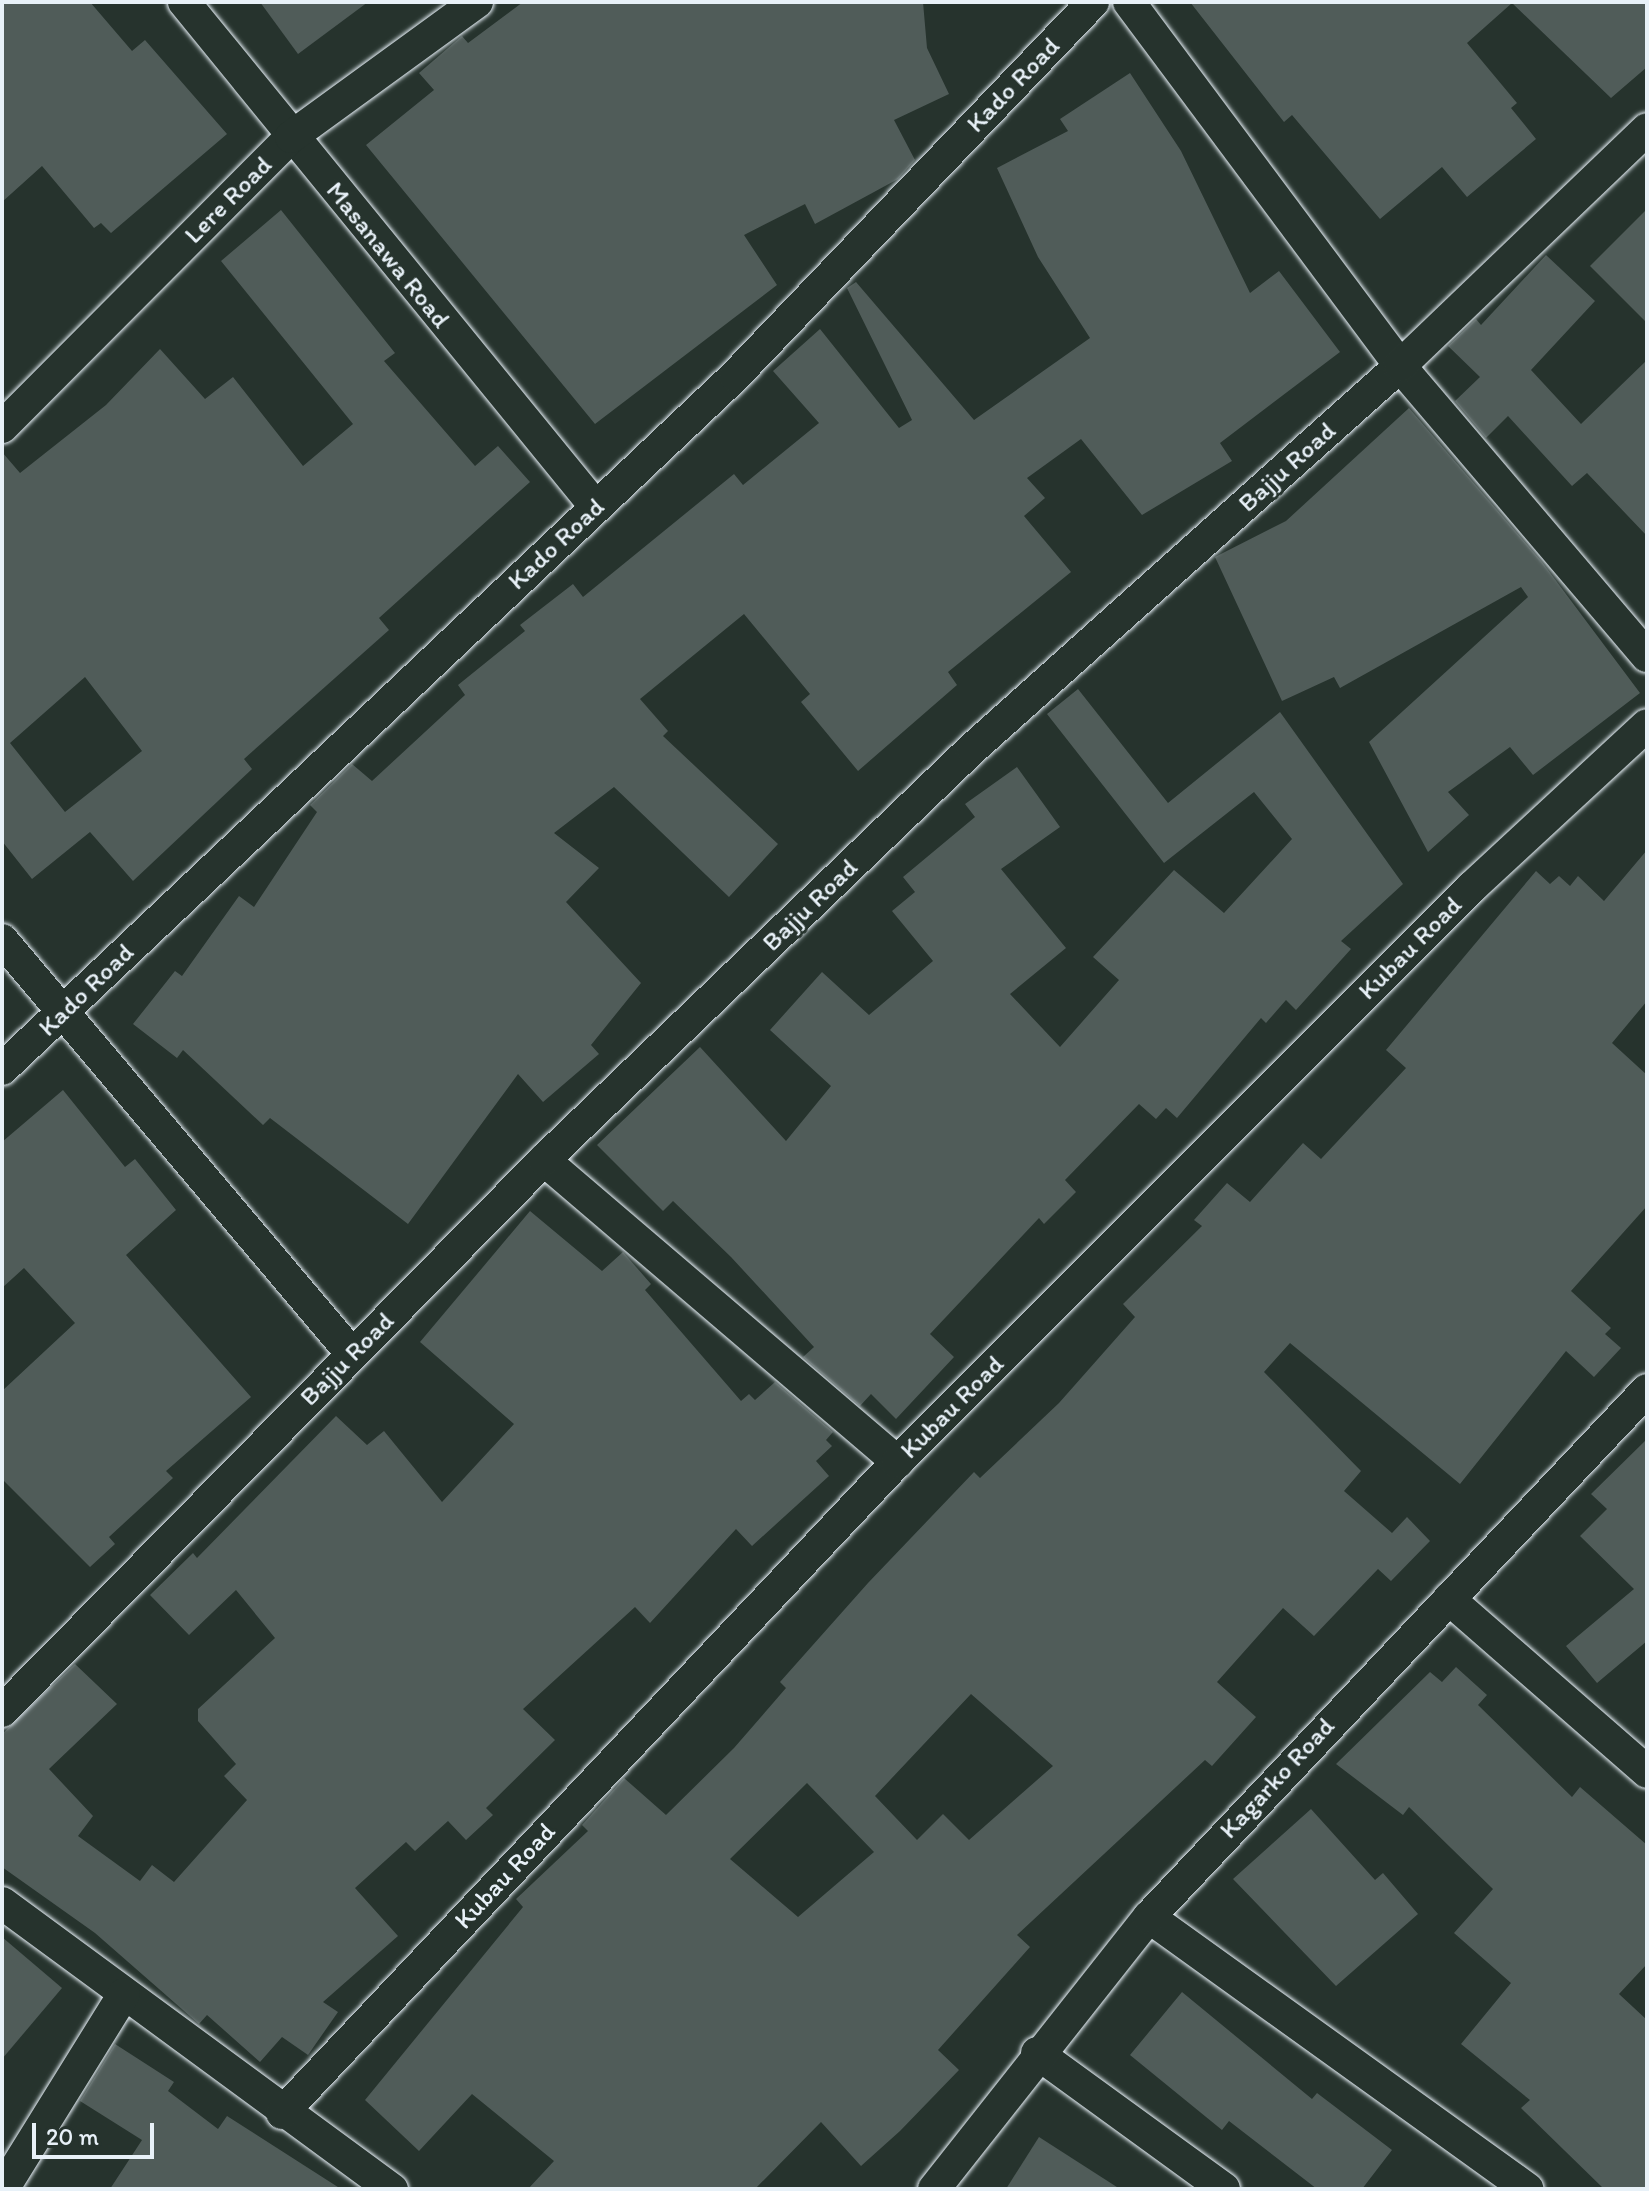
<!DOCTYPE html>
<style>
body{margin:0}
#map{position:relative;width:1649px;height:2191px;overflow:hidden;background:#26332d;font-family:Itim,sans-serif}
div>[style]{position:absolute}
.building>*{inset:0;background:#505c59}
.roads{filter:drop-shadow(0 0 2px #e8f1f8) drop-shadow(0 0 2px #e8f1f8)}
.minor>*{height:32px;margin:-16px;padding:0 16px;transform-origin:16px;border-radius:16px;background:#26332d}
span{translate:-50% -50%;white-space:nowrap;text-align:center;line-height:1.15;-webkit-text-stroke:6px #26332d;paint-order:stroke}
.street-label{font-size:26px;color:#e8f1f8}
.frame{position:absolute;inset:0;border:4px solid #e8f1f8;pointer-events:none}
.scale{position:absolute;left:32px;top:2123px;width:122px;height:36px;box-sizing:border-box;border:4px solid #e8f1f8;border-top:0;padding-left:10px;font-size:24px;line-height:28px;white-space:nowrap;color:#e8f1f8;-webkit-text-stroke:6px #26332d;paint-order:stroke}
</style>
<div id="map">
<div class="building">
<div style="clip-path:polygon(2px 2px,90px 2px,132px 51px,145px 40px,227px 134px,111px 233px,101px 223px,94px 228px,42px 166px,2px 202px)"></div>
<div style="clip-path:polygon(260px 2px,368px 2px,298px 54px)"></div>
<div style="clip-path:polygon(523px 2px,923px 2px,927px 48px,949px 94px,894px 120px,915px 160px,898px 179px,815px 224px,805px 204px,744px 235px,777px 285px,595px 424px,366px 145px,434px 90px,419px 73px,462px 36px,468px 43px)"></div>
<div style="clip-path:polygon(1190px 2px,1647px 2px,1647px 67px,1611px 98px,1512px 3px,1467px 43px,1517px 103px,1511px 108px,1536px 139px,1467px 197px,1442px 167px,1380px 219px,1292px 115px,1284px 122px)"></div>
<div style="clip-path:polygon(1130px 73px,1181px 151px,1250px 293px,1279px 271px,1340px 352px,1220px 443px,1232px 461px,1142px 515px,1081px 439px,1027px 478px,1045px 498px,1024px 516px,1071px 572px,948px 672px,957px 685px,858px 771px,801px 702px,810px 694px,744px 614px,640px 699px,668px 731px,663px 736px,778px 844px,729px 897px,614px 787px,554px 833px,599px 868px,566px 902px,641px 983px,591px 1045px,599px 1054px,543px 1102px,518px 1074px,408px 1224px,270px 1118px,263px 1125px,183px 1050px,177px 1058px,133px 1024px,175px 971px,182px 976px,239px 896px,254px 907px,317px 812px,310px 805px,352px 764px,372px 781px,465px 695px,458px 685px,525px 631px,520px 625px,573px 584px,583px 597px,734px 474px,743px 485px,819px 423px,773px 371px,820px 329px,899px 428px,912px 420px,847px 288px,856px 282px,974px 420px,1090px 338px,1038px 257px,997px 168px,1068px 131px,1060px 119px)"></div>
<div style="clip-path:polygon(1647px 209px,1647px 323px,1590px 266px)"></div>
<div style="clip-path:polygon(evenodd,281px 210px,395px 353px,384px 361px,475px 466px,498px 446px,530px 482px,379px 618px,389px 630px,244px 759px,252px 769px,133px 881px,90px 832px,32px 879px,2px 841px,2px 452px,20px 473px,106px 405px,160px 349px,205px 399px,233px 377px,303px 466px,353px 424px,221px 261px,281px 210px,85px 677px,142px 751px,65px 812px,10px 743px,85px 677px)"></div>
<div style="clip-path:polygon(1546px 255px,1595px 301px,1531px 370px,1581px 424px,1647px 360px,1647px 536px,1587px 473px,1572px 486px,1508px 416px,1486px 438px,1455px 401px,1480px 377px,1448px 346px,1476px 319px,1481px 325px)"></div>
<div style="clip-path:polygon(1409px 408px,1542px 562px,1640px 693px,1533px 775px,1510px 747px,1448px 792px,1469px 815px,1428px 852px,1369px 742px,1528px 597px,1521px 587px,1340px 688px,1334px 677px,1282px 701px,1215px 557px,1286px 521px)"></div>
<div style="clip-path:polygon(1078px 689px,1168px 803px,1280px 712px,1403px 884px,1341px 941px,1351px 949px,1296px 1010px,1286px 1000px,1266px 1023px,1261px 1018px,1177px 1118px,1166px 1108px,1156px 1119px,1139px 1104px,1065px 1180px,1076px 1192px,1044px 1224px,1039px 1218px,930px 1334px,954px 1357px,896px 1419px,871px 1394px,860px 1406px,803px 1357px,814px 1347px,731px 1257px,673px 1201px,663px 1211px,597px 1145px,700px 1047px,786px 1141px,831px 1086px,770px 1030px,822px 972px,869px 1015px,933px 961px,892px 911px,915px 892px,903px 877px,975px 817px,965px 804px,1017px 767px,1060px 827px,1001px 869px,1066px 948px,1010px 994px,1060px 1047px,1119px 980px,1093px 957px,1174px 870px,1224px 913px,1292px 839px,1254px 792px,1164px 863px,1047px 714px)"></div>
<div style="clip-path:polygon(evenodd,1647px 850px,1647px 1001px,1612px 1043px,1647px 1075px,1647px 1206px,1571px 1291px,1611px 1328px,1605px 1334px,1621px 1348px,1594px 1377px,1566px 1351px,1460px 1484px,1290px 1343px,1264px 1372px,1361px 1471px,1344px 1491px,1392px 1533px,1407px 1517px,1430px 1541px,1391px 1581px,1378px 1569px,1314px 1636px,1283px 1608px,1217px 1682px,1256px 1717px,1212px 1766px,1205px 1760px,1017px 1935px,1030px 1947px,938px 2050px,959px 2070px,900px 2131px,861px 2166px,821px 2122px,755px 2189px,528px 2189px,554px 2161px,472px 2094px,419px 2151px,365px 2100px,523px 1907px,516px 1899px,588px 1831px,582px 1825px,609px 1795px,624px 1778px,666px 1815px,734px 1748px,786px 1688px,780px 1682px,868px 1583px,974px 1472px,980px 1478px,1059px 1403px,1135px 1317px,1123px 1304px,1202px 1226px,1194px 1220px,1227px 1183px,1250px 1202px,1303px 1143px,1321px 1159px,1406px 1068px,1386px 1050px,1536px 871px,1550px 884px,1559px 876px,1570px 886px,1578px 876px,1604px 901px,1647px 850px,971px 1694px,1053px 1766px,969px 1840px,943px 1814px,917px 1840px,875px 1796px,971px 1694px,1647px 850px,807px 1783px,874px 1852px,798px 1917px,730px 1859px,807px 1783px)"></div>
<div style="clip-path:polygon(63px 1090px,125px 1167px,135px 1159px,176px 1210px,126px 1255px,251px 1397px,166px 1471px,173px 1478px,109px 1537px,115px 1544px,90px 1567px,2px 1479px,2px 1391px,75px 1323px,24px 1268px,2px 1288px,2px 1142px)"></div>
<div style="clip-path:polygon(530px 1211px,602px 1271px,623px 1252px,651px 1284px,645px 1290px,741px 1401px,749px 1394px,755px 1400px,775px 1382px,833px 1432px,826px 1440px,832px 1446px,816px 1461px,829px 1476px,752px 1546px,736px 1529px,650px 1623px,635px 1607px,523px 1709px,555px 1740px,486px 1808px,493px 1815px,466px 1840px,448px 1821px,415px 1851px,406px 1842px,355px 1888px,398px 1936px,323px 2002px,338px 2012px,308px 2055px,282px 2037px,260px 2062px,207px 2015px,199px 2024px,95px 1933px,2px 1867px,2px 1734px,75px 1664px,117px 1704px,49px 1769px,93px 1816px,78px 1836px,140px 1881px,152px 1865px,174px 1882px,247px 1800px,224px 1776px,236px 1764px,198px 1721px,198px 1709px,275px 1638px,236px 1590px,189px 1635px,150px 1595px,193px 1553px,197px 1558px,336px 1416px,367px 1445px,384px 1431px,442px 1502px,514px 1424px,420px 1342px)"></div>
<div style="clip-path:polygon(1647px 1439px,1647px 1641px,1597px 1683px,1566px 1646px,1634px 1589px,1580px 1536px,1607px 1509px,1591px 1494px)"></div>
<div style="clip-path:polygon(1456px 1667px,1487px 1695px,1478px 1705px,1572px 1797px,1580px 1787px,1647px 1845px,1647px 1964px,1619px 1994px,1647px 2020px,1647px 2189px,1604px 2189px,1521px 2108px,1530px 2100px,1461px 2044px,1511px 1983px,1454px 1933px,1493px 1889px,1409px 1807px,1403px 1815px,1336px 1764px,1430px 1672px,1442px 1682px)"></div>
<div style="clip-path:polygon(1311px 1809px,1375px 1880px,1383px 1873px,1418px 1914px,1336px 1986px,1233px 1879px)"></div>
<div style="clip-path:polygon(2px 1937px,62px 1988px,2px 2059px)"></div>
<div style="clip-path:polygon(1182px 1992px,1312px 2099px,1317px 2093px,1392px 2150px,1362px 2189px,1317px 2189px,1229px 2121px,1222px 2130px,1130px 2055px)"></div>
<div style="clip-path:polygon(115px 2044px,174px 2082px,168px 2091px,218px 2129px,227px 2116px,341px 2189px,110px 2189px,142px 2140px,80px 2101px)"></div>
<div style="clip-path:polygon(1039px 2137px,1120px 2189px,1006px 2189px)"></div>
</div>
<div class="roads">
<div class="minor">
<div style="left:184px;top:2px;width:650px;rotate:50.8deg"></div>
<div style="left:1129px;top:2px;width:454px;rotate:53.3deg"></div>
<div style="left:1400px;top:366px;width:381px;rotate:49.6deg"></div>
<div style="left:2px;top:427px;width:409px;rotate:-45.1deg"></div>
<div style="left:291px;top:137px;width:230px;rotate:-36deg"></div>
<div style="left:2px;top:940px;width:542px;rotate:49.79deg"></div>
<div style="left:2px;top:1069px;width:1009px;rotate:-43.39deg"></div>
<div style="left:735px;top:376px;width:518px;rotate:-46.25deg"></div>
<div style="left:544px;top:1160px;width:465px;rotate:40.5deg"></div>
<div style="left:1449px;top:1599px;width:263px;rotate:41.1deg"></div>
<div style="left:2px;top:1711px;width:773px;rotate:-45.47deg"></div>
<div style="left:544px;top:1160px;width:593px;rotate:-43.84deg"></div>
<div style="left:972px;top:749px;width:574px;rotate:-41.82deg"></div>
<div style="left:1400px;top:366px;width:342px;rotate:-43.8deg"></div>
<div style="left:2px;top:1903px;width:484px;rotate:36.3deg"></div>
<div style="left:1149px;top:1917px;width:466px;rotate:35.7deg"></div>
<div style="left:1037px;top:2053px;width:231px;rotate:36deg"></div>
<div style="left:282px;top:2113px;width:896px;rotate:-46.63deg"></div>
<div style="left:897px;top:1462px;width:813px;rotate:-45deg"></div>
<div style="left:1472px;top:887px;width:238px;rotate:-42.8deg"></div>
<div style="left:3px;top:2189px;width:229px;rotate:-58.2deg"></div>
<div style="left:934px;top:2189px;width:347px;rotate:-51.7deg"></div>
<div style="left:1149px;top:1917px;width:725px;rotate:-46.62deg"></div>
</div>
</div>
<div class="street-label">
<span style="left:1013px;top:85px;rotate:-46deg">Kado Road</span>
<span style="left:228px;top:200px;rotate:-45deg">Lere Road</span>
<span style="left:388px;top:255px;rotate:51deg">Masanawa Road</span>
<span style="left:1287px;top:467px;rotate:-42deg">Bajju Road</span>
<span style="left:556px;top:544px;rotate:-43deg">Kado Road</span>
<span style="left:810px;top:905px;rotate:-44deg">Bajju Road</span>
<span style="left:1410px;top:948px;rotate:-45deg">Kubau Road</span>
<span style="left:86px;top:990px;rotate:-44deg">Kado Road</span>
<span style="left:347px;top:1359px;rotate:-45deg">Bajju Road</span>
<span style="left:952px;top:1407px;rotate:-45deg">Kubau Road</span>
<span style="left:1277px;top:1778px;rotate:-47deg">Kagarko Road</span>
<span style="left:505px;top:1876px;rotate:-47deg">Kubau Road</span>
</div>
<div class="frame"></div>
<div class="scale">20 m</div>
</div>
